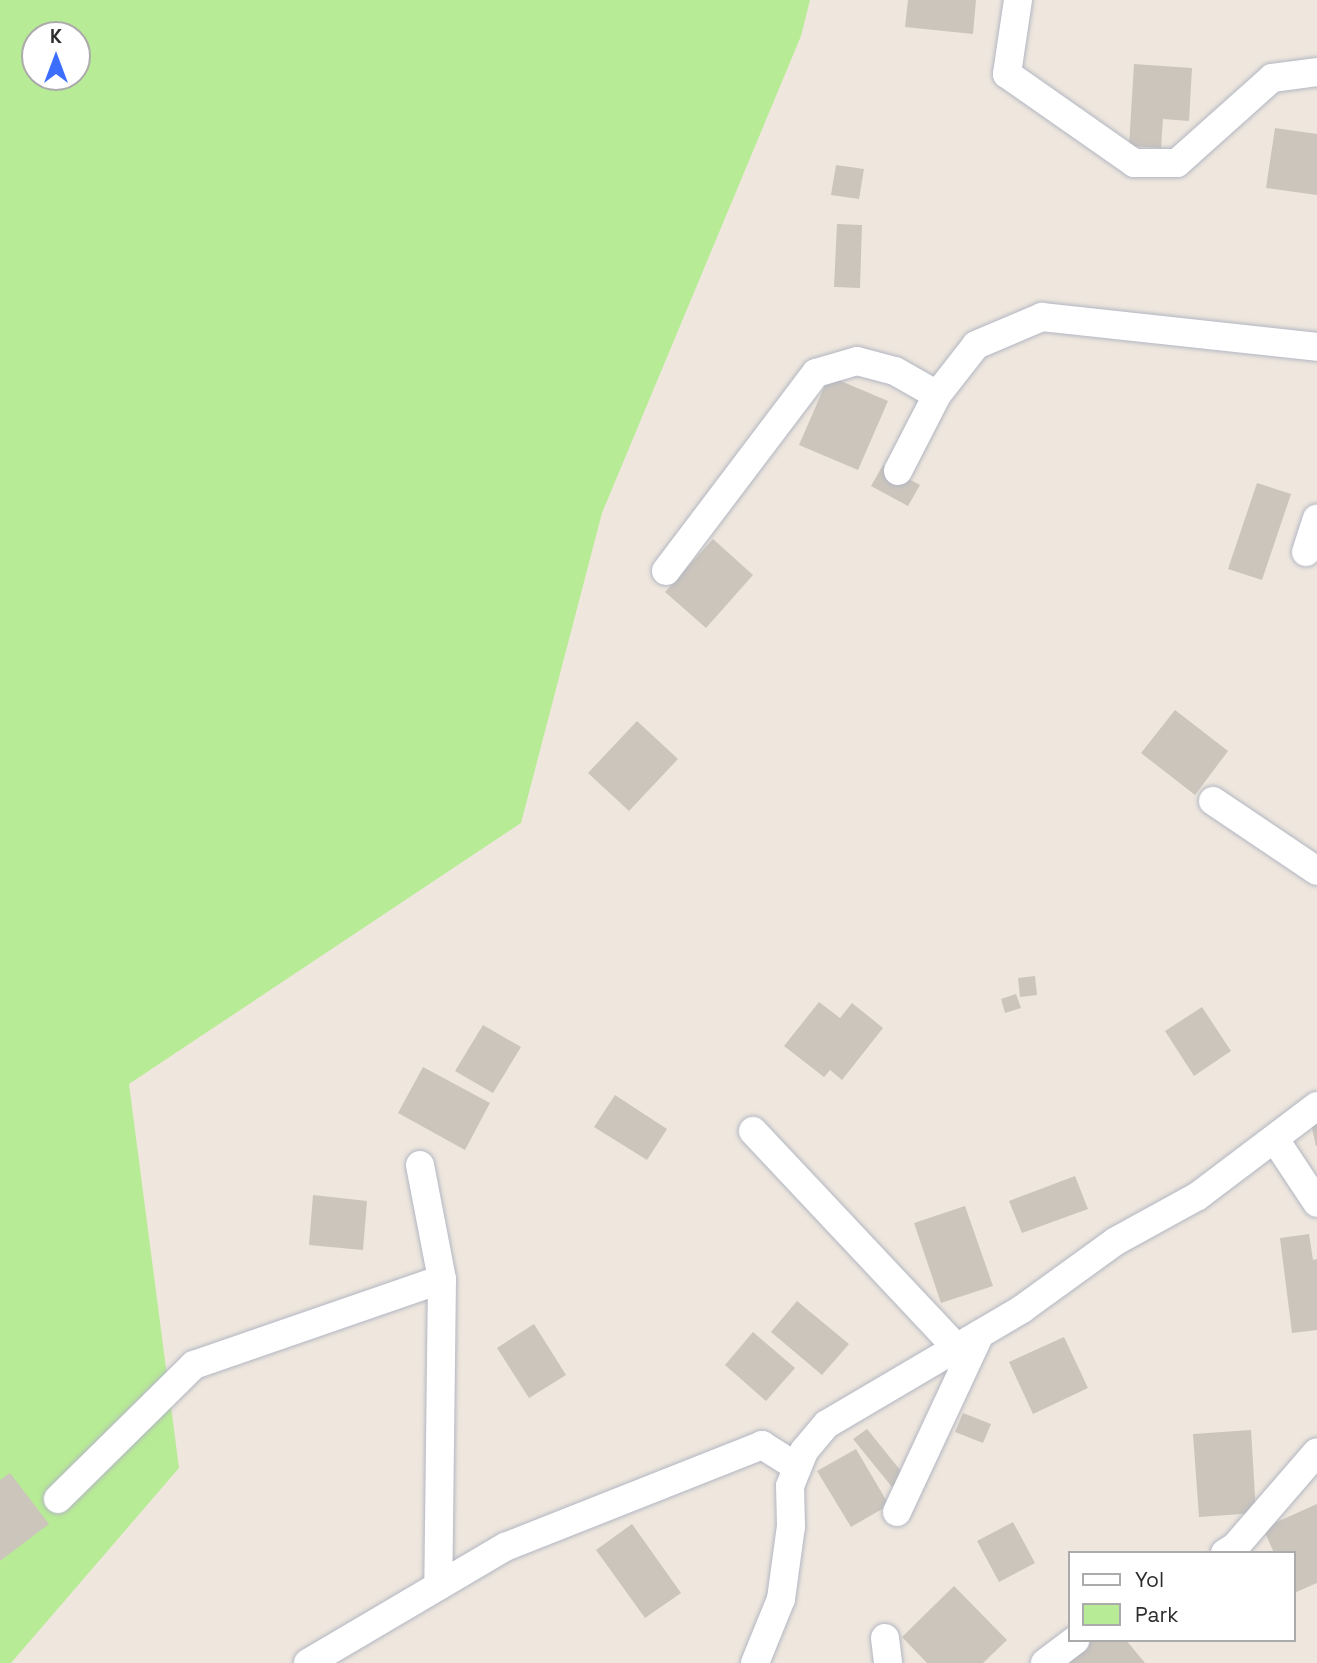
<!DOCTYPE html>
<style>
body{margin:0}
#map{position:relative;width:1317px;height:1663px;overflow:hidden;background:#efe7de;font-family:"Space Grotesk",sans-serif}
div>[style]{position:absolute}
.green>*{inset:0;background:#b8eb95}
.building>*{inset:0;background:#cbc5bc}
.roads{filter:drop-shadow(0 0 2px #b2b6c2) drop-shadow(0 0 2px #b2b6c2)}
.minor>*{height:28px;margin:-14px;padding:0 14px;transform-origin:14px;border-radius:14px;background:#fff}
span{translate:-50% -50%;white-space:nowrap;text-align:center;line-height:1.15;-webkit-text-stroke:5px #fff;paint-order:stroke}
.legend{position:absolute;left:1068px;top:1551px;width:228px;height:91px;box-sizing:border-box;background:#fff;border:2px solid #ababab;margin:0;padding:9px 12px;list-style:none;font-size:21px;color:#2d2d2d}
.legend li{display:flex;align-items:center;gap:14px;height:35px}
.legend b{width:35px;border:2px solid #ababab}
.north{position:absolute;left:21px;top:21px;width:70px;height:70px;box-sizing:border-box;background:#fff;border:2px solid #ababab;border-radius:50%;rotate:0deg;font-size:19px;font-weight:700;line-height:28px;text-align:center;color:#2d2d2d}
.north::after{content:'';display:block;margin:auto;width:24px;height:32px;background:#3b6dff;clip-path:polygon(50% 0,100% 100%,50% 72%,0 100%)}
</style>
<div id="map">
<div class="green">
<div style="clip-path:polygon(evenodd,0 0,810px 0,801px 36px,602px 513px,521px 823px,129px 1084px,179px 1468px,11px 1663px,0 1663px,0 0,35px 35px,77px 35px,77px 77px,35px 77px,35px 35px)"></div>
</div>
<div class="building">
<div style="clip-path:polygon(908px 0,976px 0,973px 34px,905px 27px)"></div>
<div style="clip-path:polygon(1134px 64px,1192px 68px,1189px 121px,1163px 119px,1161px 148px,1129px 146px)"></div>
<div style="clip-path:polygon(1275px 128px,1317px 134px,1317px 195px,1266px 188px)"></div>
<div style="clip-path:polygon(836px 165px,864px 169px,859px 199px,831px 195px)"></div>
<div style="clip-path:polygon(837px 224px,862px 225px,860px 288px,834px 287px)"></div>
<div style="clip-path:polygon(829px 376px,888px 401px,858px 470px,799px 445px)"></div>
<div style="clip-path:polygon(883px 465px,920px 485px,908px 506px,871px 486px)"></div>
<div style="clip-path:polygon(1257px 483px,1291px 494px,1262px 580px,1228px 569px)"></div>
<div style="clip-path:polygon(713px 539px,753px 575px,706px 628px,665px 592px)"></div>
<div style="clip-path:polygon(1175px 710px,1228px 751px,1195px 795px,1141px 753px)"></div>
<div style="clip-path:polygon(637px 721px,678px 759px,629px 811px,588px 773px)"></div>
<div style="clip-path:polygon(1035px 976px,1037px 995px,1020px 997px,1018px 978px)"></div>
<div style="clip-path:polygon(1016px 994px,1021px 1008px,1005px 1013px,1001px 999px)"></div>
<div style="clip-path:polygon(819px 1002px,840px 1018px,852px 1003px,883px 1028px,842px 1080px,830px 1070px,824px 1077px,784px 1046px)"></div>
<div style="clip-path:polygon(1202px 1007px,1231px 1051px,1194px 1076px,1165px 1031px)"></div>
<div style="clip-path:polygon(483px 1025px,521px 1047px,493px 1093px,455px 1071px)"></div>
<div style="clip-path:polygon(423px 1067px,490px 1103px,465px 1150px,398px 1113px)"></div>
<div style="clip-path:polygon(615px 1095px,667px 1129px,647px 1160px,594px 1127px)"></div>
<div style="clip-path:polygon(1317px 1117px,1317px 1146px,1316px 1146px,1310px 1119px)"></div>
<div style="clip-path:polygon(1075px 1176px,1088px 1209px,1022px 1233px,1009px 1201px)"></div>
<div style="clip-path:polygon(313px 1195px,367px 1201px,363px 1250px,309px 1245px)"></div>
<div style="clip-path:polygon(965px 1206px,993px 1286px,941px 1303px,914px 1223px)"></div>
<div style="clip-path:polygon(1309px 1234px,1313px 1260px,1317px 1259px,1317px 1330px,1292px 1333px,1280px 1238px)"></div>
<div style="clip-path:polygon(797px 1301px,849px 1344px,822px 1375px,771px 1332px)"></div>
<div style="clip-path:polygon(534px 1324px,566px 1375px,529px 1398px,497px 1348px)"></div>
<div style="clip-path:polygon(753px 1332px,795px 1368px,766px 1401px,725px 1365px)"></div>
<div style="clip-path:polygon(1064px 1337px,1088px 1388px,1033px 1414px,1009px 1362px)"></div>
<div style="clip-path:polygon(963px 1413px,991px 1424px,983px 1443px,955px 1432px)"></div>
<div style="clip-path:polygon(867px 1429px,905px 1476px,892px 1487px,853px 1439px)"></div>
<div style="clip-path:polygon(1251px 1430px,1256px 1513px,1199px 1517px,1193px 1434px)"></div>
<div style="clip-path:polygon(856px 1449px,889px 1505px,851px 1527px,817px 1471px)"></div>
<div style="clip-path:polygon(10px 1473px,49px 1524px,0 1561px,0 1480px)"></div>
<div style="clip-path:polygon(1317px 1504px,1317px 1583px,1294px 1593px,1294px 1553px,1274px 1553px,1263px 1528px)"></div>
<div style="clip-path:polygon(1013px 1522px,1035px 1563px,999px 1582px,977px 1541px)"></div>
<div style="clip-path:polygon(632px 1524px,681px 1593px,645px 1618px,596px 1550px)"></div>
<div style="clip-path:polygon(954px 1586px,1007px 1640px,983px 1663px,927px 1663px,902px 1637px)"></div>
<div style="clip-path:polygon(1088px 1640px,1126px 1640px,1145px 1663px,1062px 1663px)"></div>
</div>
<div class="roads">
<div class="minor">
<div style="left:1018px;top:0;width:75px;rotate:98.5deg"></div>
<div style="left:1007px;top:74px;width:155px;rotate:35deg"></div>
<div style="left:1134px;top:163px;width:43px"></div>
<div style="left:1177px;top:163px;width:127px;rotate:-41.8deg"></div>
<div style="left:1272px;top:78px;width:45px;rotate:-7.6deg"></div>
<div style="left:898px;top:471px;width:85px;rotate:-62.8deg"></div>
<div style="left:937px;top:395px;width:63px;rotate:-52deg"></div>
<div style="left:976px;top:345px;width:72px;rotate:-23deg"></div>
<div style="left:1042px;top:317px;width:277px;rotate:6.2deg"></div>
<div style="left:1306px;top:552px;width:35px;rotate:-72deg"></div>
<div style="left:666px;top:571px;width:248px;rotate:-52.9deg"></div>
<div style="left:816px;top:373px;width:43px;rotate:-16.3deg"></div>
<div style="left:857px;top:361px;width:39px;rotate:15deg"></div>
<div style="left:895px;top:371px;width:48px;rotate:29.7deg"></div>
<div style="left:1213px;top:801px;width:125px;rotate:33.9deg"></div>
<div style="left:753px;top:1131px;width:298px;rotate:46.8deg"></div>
<div style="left:1276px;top:1141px;width:74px;rotate:56.5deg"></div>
<div style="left:420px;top:1165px;width:116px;rotate:79.1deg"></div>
<div style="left:442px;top:1279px;width:307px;rotate:90.7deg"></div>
<div style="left:58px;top:1499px;width:191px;rotate:-44.6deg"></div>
<div style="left:194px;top:1365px;width:262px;rotate:-19.1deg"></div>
<div style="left:897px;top:1512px;width:196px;rotate:-65deg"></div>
<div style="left:1225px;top:1553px;width:12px;rotate:-31deg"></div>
<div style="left:1235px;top:1547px;width:125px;rotate:-49.2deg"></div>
<div style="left:885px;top:1638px;width:25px;rotate:83deg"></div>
<div style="left:308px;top:1663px;width:229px;rotate:-30.5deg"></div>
<div style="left:505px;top:1547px;width:277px;rotate:-21.6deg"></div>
<div style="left:762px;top:1445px;width:41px;rotate:32.2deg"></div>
<div style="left:755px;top:1663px;width:69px;rotate:-67.9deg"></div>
<div style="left:781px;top:1599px;width:74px;rotate:-82.2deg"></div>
<div style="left:791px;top:1526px;width:40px;rotate:-91.4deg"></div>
<div style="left:790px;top:1486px;width:38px;rotate:-68deg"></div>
<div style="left:804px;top:1451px;width:35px;rotate:-50deg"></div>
<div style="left:827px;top:1424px;width:226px;rotate:-30.5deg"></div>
<div style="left:1022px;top:1309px;width:116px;rotate:-35.9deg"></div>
<div style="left:1116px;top:1241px;width:94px;rotate:-28.8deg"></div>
<div style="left:1198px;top:1196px;width:149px;rotate:-37.1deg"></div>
<div style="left:1045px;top:1663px;width:38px;rotate:-37deg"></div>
</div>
</div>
<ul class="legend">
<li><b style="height:9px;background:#fff"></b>Yol</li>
<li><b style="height:19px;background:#b8eb95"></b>Park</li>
</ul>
<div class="north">K</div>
</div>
